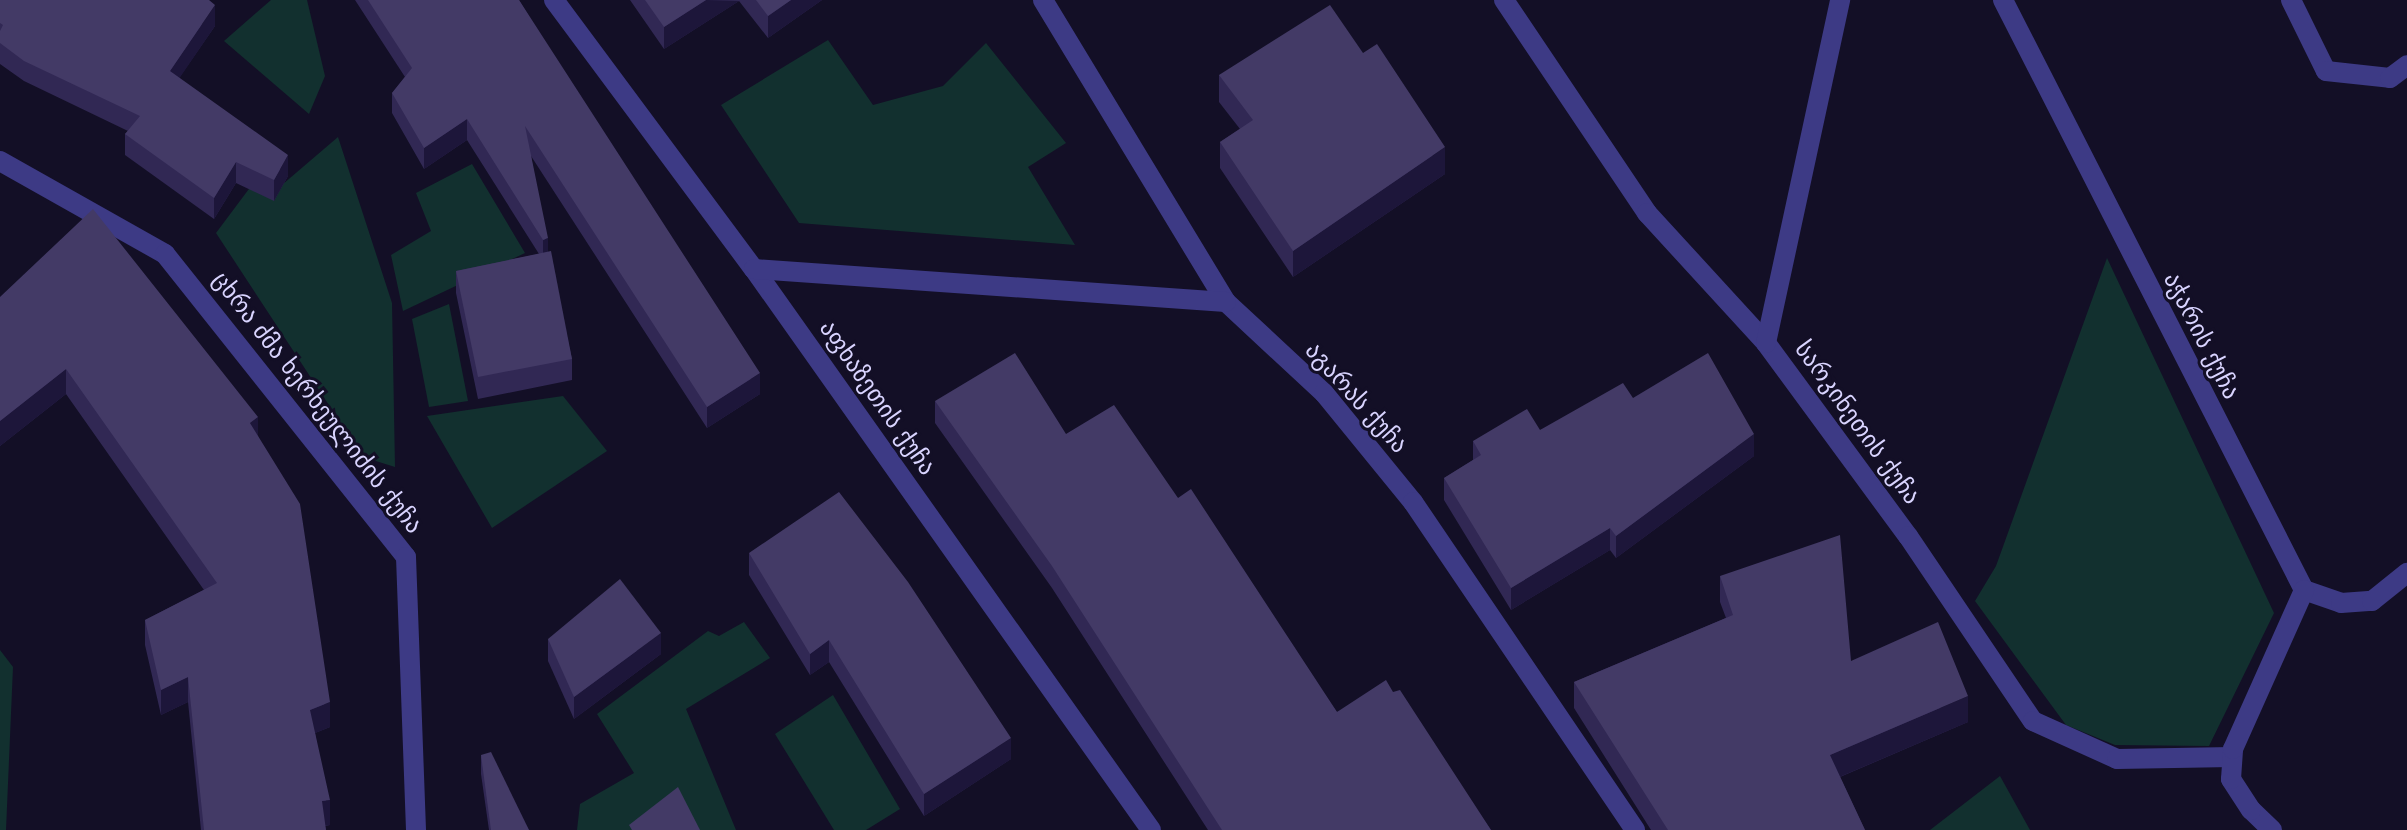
<!DOCTYPE html>
<meta charset="utf-8">
<style>
body{margin:0}
#map{position:relative;width:2407px;height:830px;overflow:hidden;background:#130f26;font-family:"DejaVu Sans","Noto Sans Georgian",sans-serif}
div>[style]{position:absolute}
.green>*{inset:0;background:#12302f}
.service>*{height:20px;margin:-10px;padding:0 10px;transform-origin:10px;border-radius:10px;background:#3d3a85}
.minor>*{height:20px;margin:-10px;padding:0 10px;transform-origin:10px;border-radius:10px;background:#3d3a85}
.wall>*{inset:0;background:#312854}
.shaded-wall>*{inset:0;background:#1d163a}
.building>*{inset:0;background:#433a66}
span{translate:-50% -50%;white-space:nowrap;text-align:center;line-height:1.15;-webkit-text-stroke:6px #130f26;paint-order:stroke}
.street-label{font-size:24px;color:#d9d4ff}
</style>
<div id="map">
<div class="green">
<div style="clip-path:polygon(271px 0,307px 0,325px 76px,309px 114px,224px 41px)"></div>
<div style="clip-path:polygon(828px 40px,873px 105px,943px 86px,986px 43px,1066px 143px,1028px 167px,1075px 245px,799px 223px,721px 105px)"></div>
<div style="clip-path:polygon(338px 137px,392px 303px,395px 467px,363px 457px,216px 233px,263px 170px,283px 184px)"></div>
<div style="clip-path:polygon(472px 164px,525px 253px,403px 311px,391px 255px,431px 231px,416px 193px)"></div>
<div style="clip-path:polygon(2107px 258px,2274px 613px,2209px 746px,2115px 745px,2066px 725px,1975px 601px,1996px 566px)"></div>
<div style="clip-path:polygon(449px 304px,468px 401px,429px 407px,412px 319px)"></div>
<div style="clip-path:polygon(563px 396px,607px 451px,492px 528px,427px 416px)"></div>
<div style="clip-path:polygon(744px 622px,770px 658px,686px 709px,736px 830px,577px 830px,580px 804px,634px 773px,597px 714px,708px 631px,719px 636px)"></div>
<div style="clip-path:polygon(0 650px,13px 667px,6px 830px,0 830px)"></div>
<div style="clip-path:polygon(833px 695px,900px 809px,866px 830px,834px 830px,775px 734px)"></div>
<div style="clip-path:polygon(2000px 776px,2030px 830px,1930px 830px)"></div>
</div>
<div class="service">
<div style="left:2291px;top:0;width:79px;rotate:63.8deg"></div>
<div style="left:2326px;top:71px;width:64px;rotate:6.2deg"></div>
<div style="left:2390px;top:78px;width:21px;rotate:-37deg"></div>
</div>
<div class="minor">
<div style="left:554px;top:0;width:335px;rotate:53.4deg"></div>
<div style="left:754px;top:269px;width:687px;rotate:54.71deg"></div>
<div style="left:1043px;top:0;width:353px;rotate:58.8deg"></div>
<div style="left:1226px;top:302px;width:134px;rotate:42.9deg"></div>
<div style="left:1324px;top:393px;width:141px;rotate:50.8deg"></div>
<div style="left:1413px;top:502px;width:396px;rotate:55.9deg"></div>
<div style="left:1504px;top:0;width:257px;rotate:56.1deg"></div>
<div style="left:1647px;top:213px;width:176px;rotate:47.5deg"></div>
<div style="left:1766px;top:343px;width:240px;rotate:53.7deg"></div>
<div style="left:1908px;top:536px;width:223px;rotate:56deg"></div>
<div style="left:2033px;top:721px;width:92px;rotate:24.3deg"></div>
<div style="left:2117px;top:759px;width:115px;rotate:-1deg"></div>
<div style="left:2003px;top:0;width:662px;rotate:62.97deg"></div>
<div style="left:2304px;top:590px;width:39px;rotate:19deg"></div>
<div style="left:2341px;top:603px;width:31px;rotate:-4deg"></div>
<div style="left:2372px;top:601px;width:45px;rotate:-38.7deg"></div>
<div style="left:0;top:161px;width:189px;rotate:29.4deg"></div>
<div style="left:165px;top:254px;width:387px;rotate:51.5deg"></div>
<div style="left:406px;top:557px;width:273px;rotate:87.9deg"></div>
<div style="left:754px;top:269px;width:473px;rotate:4deg"></div>
<div style="left:1766px;top:343px;width:351px;rotate:-77.8deg"></div>
<div style="left:2272px;top:830px;width:29px;rotate:-136deg"></div>
<div style="left:2251px;top:810px;width:37px;rotate:-123deg"></div>
<div style="left:2231px;top:779px;width:30px;rotate:-86deg"></div>
<div style="left:2233px;top:749px;width:174px;rotate:-65.9deg"></div>
</div>
<div class="wall">
<div style="clip-path:polygon(0 0,215px 26px,179px 78px,288px 176px,274px 201px,236px 183px,214px 219px,125px 155px,125px 134px,128px 131px,24px 81px,0 64px)"></div>
<div style="clip-path:polygon(355px 0,519px 0,760px 394px,707px 428px,531px 156px,548px 252px,572px 359px,572px 380px,478px 399px,456px 293px,456px 271px,539px 254px,467px 140px,424px 169px,392px 113px,392px 93px,405px 77px)"></div>
<div style="clip-path:polygon(630px 0,822px 0,768px 38px,739px 1px,664px 49px)"></div>
<div style="clip-path:polygon(1363px 53px,1445px 174px,1293px 277px,1220px 168px,1220px 142px,1240px 129px,1219px 102px,1219px 75px)"></div>
<div style="clip-path:polygon(0 297px,258px 436px,330px 727px,315px 733px,330px 825px,325px 826px,326px 830px,201px 830px,188px 702px,161px 715px,145px 645px,145px 620px,204px 590px,66px 394px,0 446px)"></div>
<div style="clip-path:polygon(1633px 398px,1754px 456px,1616px 558px,1610px 550px,1511px 610px,1444px 500px,1444px 478px,1473px 460px,1473px 441px,1540px 430px)"></div>
<div style="clip-path:polygon(935px 401px,1066px 434px,1178px 498px,1337px 712px,1393px 692px,1491px 830px,1208px 830px,1052px 588px,935px 423px)"></div>
<div style="clip-path:polygon(749px 553px,1011px 759px,924px 816px,829px 662px,810px 675px,749px 575px)"></div>
<div style="clip-path:polygon(1720px 576px,1851px 661px,1968px 722px,1840px 777px,1865px 830px,1651px 830px,1574px 708px,1574px 682px,1726px 618px,1720px 602px)"></div>
<div style="clip-path:polygon(548px 639px,661px 654px,574px 719px,548px 661px)"></div>
<div style="clip-path:polygon(481px 755px,529px 830px,489px 830px,481px 774px)"></div>
</div>
<div class="shaded-wall">
<div style="clip-path:polygon(706px 0,739px 1px,664px 49px,664px 27px)"></div>
<div style="clip-path:polygon(791px 0,822px 0,768px 38px,768px 16px)"></div>
<div style="clip-path:polygon(215px 5px,215px 26px,170px 92px,170px 71px)"></div>
<div style="clip-path:polygon(467px 119px,467px 140px,424px 169px,424px 148px)"></div>
<div style="clip-path:polygon(1445px 147px,1445px 174px,1293px 277px,1293px 251px)"></div>
<div style="clip-path:polygon(288px 155px,288px 176px,274px 201px,274px 180px)"></div>
<div style="clip-path:polygon(236px 162px,236px 183px,214px 219px,214px 198px)"></div>
<div style="clip-path:polygon(548px 238px,548px 258px,543px 260px,543px 240px)"></div>
<div style="clip-path:polygon(66px 369px,66px 394px,0 446px,0 421px)"></div>
<div style="clip-path:polygon(760px 373px,760px 394px,707px 428px,707px 407px)"></div>
<div style="clip-path:polygon(258px 417px,258px 442px,250px 423px)"></div>
<div style="clip-path:polygon(1754px 434px,1754px 456px,1616px 558px,1616px 536px)"></div>
<div style="clip-path:polygon(1610px 528px,1610px 550px,1511px 610px,1511px 588px)"></div>
<div style="clip-path:polygon(661px 633px,661px 654px,574px 719px,574px 697px)"></div>
<div style="clip-path:polygon(829px 640px,829px 662px,810px 675px,810px 654px)"></div>
<div style="clip-path:polygon(188px 677px,188px 702px,161px 715px,161px 690px)"></div>
<div style="clip-path:polygon(1968px 696px,1968px 722px,1830px 781px,1830px 755px)"></div>
<div style="clip-path:polygon(330px 702px,330px 727px,310px 735px,310px 710px)"></div>
<div style="clip-path:polygon(1011px 738px,1011px 759px,924px 816px,924px 794px)"></div>
<div style="clip-path:polygon(330px 800px,330px 825px,322px 826px,322px 801px)"></div>
</div>
<div class="building">
<div style="clip-path:polygon(0 0,209px 0,215px 5px,170px 71px,288px 155px,274px 180px,236px 162px,214px 198px,125px 134px,140px 116px,24px 61px,0 43px,0 31px,3px 25px,0 23px)"></div>
<div style="clip-path:polygon(368px 0,519px 0,760px 373px,707px 407px,525px 126px,548px 238px,543px 240px,467px 119px,424px 148px,392px 93px,412px 68px)"></div>
<div style="clip-path:polygon(645px 0,706px 0,664px 27px)"></div>
<div style="clip-path:polygon(756px 0,791px 0,768px 16px)"></div>
<div style="clip-path:polygon(1330px 5px,1363px 53px,1377px 44px,1445px 147px,1293px 251px,1220px 142px,1253px 120px,1219px 75px)"></div>
<div style="clip-path:polygon(93px 209px,258px 417px,250px 423px,300px 504px,330px 702px,310px 710px,330px 800px,322px 801px,326px 830px,204px 830px,188px 677px,161px 690px,145px 620px,217px 583px,66px 369px,0 421px,0 297px)"></div>
<div style="clip-path:polygon(551px 251px,572px 359px,478px 377px,456px 271px)"></div>
<div style="clip-path:polygon(1015px 353px,1066px 434px,1114px 405px,1178px 498px,1191px 489px,1337px 712px,1386px 680px,1393px 692px,1400px 690px,1491px 830px,1222px 830px,1052px 566px,935px 401px)"></div>
<div style="clip-path:polygon(1708px 353px,1754px 434px,1616px 536px,1610px 528px,1511px 588px,1444px 478px,1481px 455px,1473px 441px,1527px 409px,1540px 430px,1623px 383px,1633px 398px)"></div>
<div style="clip-path:polygon(839px 492px,908px 582px,1011px 738px,924px 794px,829px 640px,810px 654px,749px 553px)"></div>
<div style="clip-path:polygon(1840px 535px,1851px 661px,1938px 622px,1968px 696px,1830px 755px,1865px 830px,1668px 830px,1574px 682px,1733px 615px,1720px 576px)"></div>
<div style="clip-path:polygon(620px 579px,661px 633px,574px 697px,548px 639px)"></div>
<div style="clip-path:polygon(491px 752px,529px 830px,491px 830px,481px 755px)"></div>
<div style="clip-path:polygon(678px 787px,700px 830px,632px 830px,629px 825px)"></div>
</div>
<div class="street-label">
<span style="left:2201px;top:336px;rotate:63deg">აჭარის ქუჩა</span>
<span style="left:877px;top:398px;rotate:55deg">აფხაზეთის ქუჩა</span>
<span style="left:1356px;top:398px;rotate:48deg">აგარას ქუჩა</span>
<span style="left:317px;top:403px;rotate:52deg">ცხრა ძმა ხერხეულიძის ქუჩა</span>
<span style="left:1857px;top:423px;rotate:54deg">სარკინეთის ქუჩა</span>
</div>
</div>
